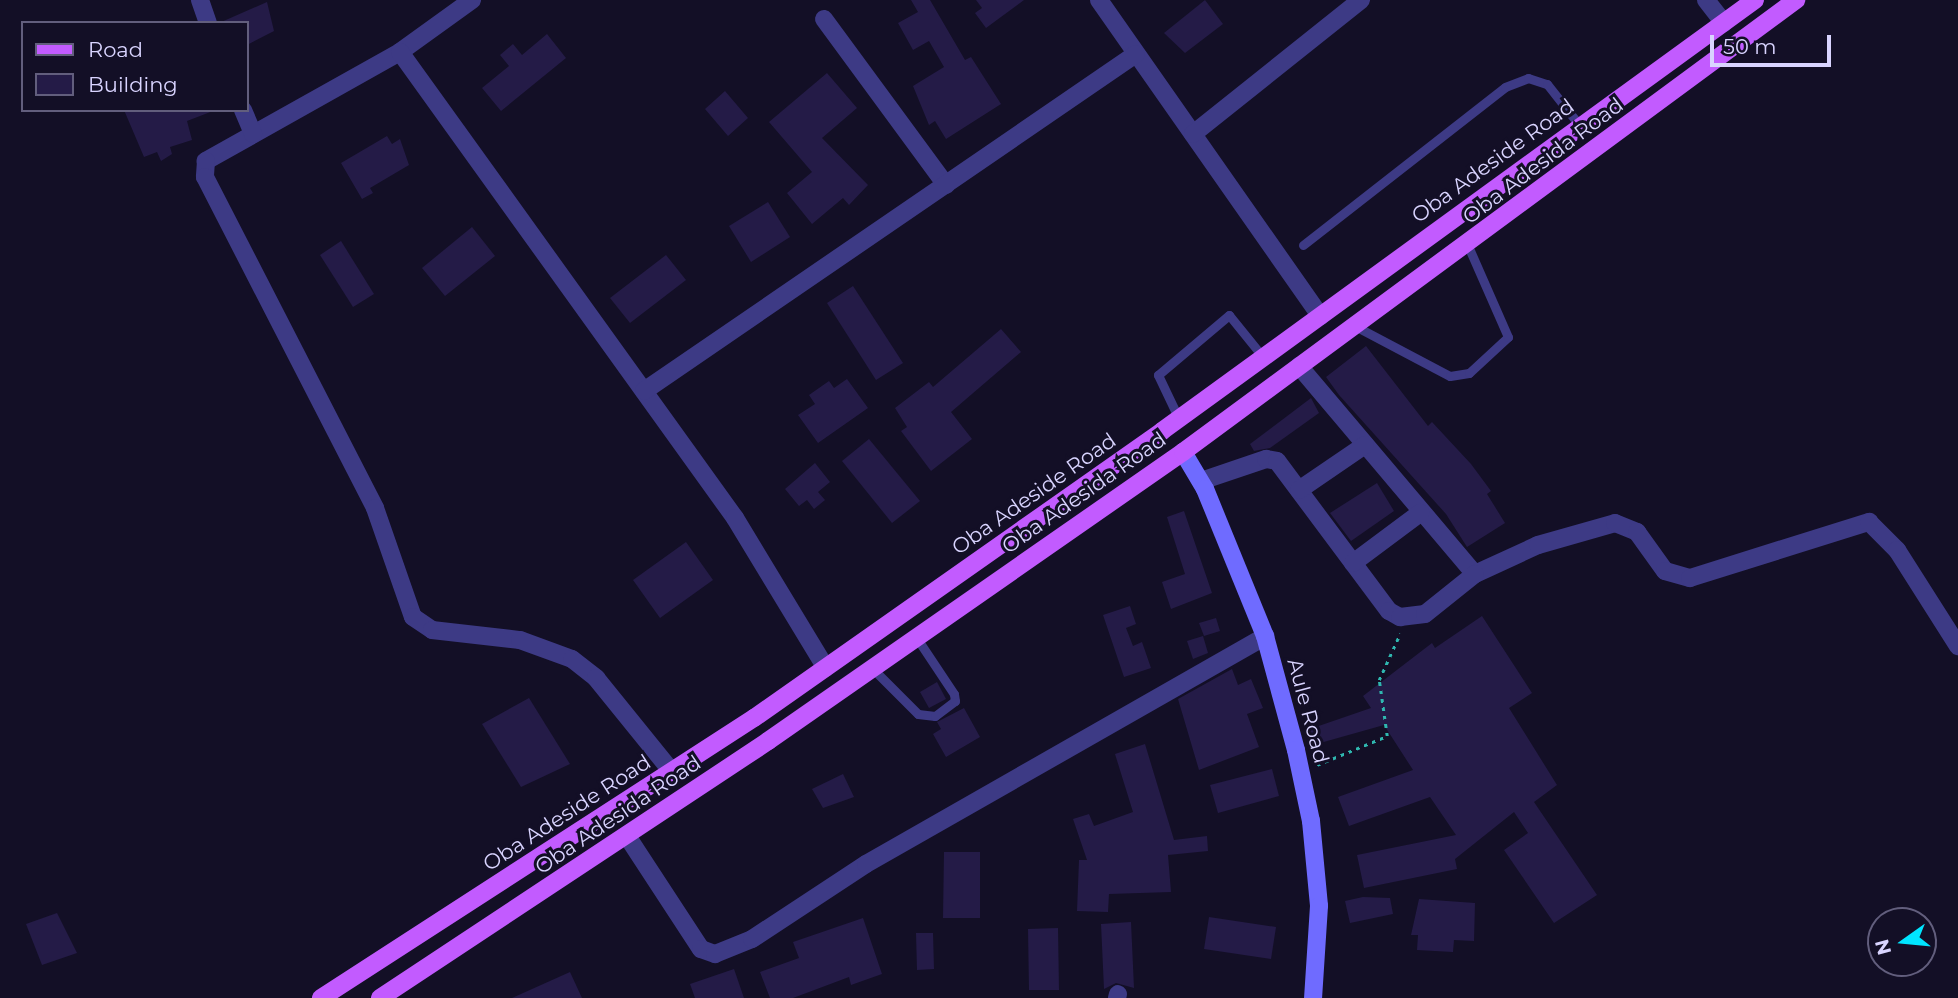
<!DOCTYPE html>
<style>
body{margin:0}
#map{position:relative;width:1958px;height:998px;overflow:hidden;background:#130f26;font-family:Montserrat,sans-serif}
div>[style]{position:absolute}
.building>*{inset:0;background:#241b47}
.path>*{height:2.5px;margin-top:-1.25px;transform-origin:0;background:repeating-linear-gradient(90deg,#2fb8b0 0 3.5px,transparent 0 8.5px)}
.lane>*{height:9px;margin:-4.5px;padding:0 4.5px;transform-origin:4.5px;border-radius:4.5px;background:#3d3a85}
.street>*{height:18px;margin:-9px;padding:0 9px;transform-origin:9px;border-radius:9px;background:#3d3a85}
.secondary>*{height:18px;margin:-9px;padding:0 9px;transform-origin:9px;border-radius:9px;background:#6f6bff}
.primary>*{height:18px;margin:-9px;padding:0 9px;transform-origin:9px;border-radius:9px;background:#c25bff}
span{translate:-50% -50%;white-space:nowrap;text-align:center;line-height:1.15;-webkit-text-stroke:6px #130f26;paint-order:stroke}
.street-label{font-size:21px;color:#d9d4ff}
.legend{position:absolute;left:21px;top:21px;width:228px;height:91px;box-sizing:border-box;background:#130f26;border:2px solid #625e7d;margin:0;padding:9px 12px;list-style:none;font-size:21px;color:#d9d4ff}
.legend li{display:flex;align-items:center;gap:14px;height:35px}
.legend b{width:35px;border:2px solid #625e7d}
.north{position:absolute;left:1867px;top:907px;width:70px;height:70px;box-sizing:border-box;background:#130f26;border:2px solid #625e7d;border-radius:50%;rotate:255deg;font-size:19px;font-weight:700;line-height:28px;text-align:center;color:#d9d4ff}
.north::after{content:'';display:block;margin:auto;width:24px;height:32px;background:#00e5ff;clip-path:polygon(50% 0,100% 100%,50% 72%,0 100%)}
.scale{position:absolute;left:1710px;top:35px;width:121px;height:32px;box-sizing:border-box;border:4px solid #d9d4ff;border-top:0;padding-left:9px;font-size:21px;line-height:24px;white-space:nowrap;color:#d9d4ff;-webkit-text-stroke:5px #130f26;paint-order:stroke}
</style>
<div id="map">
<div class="building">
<div style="clip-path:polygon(911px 0,930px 0,965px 60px,971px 57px,1001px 104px,946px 139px,935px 121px,929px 125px,913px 86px,944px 67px,929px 41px,913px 50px,898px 23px,918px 12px)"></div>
<div style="clip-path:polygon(976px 0,1024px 0,986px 28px,975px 13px,982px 8px)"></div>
<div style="clip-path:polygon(1205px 0,1223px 24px,1185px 53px,1164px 33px)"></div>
<div style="clip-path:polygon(267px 2px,274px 31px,247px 45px,247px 23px,219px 23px)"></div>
<div style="clip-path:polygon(547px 34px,566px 58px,501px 111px,482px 88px,509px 66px,500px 55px,513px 44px,522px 55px)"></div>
<div style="clip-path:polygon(827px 73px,857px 108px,822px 138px,868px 185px,849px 205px,843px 198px,812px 224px,787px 193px,812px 172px,769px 122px)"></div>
<div style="clip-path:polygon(725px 91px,748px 118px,728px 136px,705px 109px)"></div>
<div style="clip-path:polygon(124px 110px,213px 110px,213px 111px,187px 121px,192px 140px,170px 147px,172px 154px,161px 161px,157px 152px,144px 157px)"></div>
<div style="clip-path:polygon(387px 136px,392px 144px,400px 139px,409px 165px,370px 188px,373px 193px,362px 199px,341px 163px)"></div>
<div style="clip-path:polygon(768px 202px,790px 237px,751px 262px,729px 226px)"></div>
<div style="clip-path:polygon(472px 227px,495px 256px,445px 296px,422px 268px)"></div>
<div style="clip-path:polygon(341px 241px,374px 294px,353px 307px,320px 255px)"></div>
<div style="clip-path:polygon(666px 255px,686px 280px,630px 323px,610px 298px)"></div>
<div style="clip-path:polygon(853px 286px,903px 363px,876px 380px,827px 303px)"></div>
<div style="clip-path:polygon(1001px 329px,1021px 352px,951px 412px,972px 439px,931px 471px,901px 431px,907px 427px,895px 408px,929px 382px,933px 387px)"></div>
<div style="clip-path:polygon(1366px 346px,1428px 426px,1432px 422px,1471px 464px,1491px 491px,1487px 494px,1505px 523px,1467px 547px,1446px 514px,1339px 395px,1326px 377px)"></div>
<div style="clip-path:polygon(847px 379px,868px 408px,818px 443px,798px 415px,815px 404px,809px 395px,829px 381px,834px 388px)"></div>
<div style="clip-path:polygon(1311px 398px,1319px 413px,1270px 448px,1254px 451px,1250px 444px)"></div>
<div style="clip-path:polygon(869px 439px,920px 501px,892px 523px,842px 461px)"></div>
<div style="clip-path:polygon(815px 463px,830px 482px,818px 492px,825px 500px,814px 509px,807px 500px,799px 506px,785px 489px)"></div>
<div style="clip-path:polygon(1377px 483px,1394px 511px,1351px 541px,1330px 513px)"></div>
<div style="clip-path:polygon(1184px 511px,1212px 593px,1171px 609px,1162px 582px,1185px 574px,1167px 517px)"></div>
<div style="clip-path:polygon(686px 542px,713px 580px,660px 618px,633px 580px)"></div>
<div style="clip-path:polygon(1130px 606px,1136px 624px,1126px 628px,1133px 646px,1142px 642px,1151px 668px,1124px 677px,1103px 615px)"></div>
<div style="clip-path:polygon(1482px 616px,1532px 693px,1509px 708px,1557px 785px,1534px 802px,1597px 895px,1554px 923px,1504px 850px,1528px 833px,1514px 812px,1455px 859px,1457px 869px,1364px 888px,1357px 855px,1456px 835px,1430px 797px,1349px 826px,1338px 797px,1413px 770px,1384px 725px,1313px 745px,1307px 730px,1371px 708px,1363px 696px,1432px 643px,1435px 648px)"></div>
<div style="clip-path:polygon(1216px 618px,1220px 631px,1204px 636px,1199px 623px)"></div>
<div style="clip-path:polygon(1203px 636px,1208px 653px,1193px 659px,1187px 641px)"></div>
<div style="clip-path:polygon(1232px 669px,1238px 685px,1251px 679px,1263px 708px,1247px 714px,1259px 747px,1199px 770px,1178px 699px)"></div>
<div style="clip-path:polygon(937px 682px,946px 699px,929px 708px,920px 692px)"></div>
<div style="clip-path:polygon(529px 698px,570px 764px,521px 787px,482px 724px)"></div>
<div style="clip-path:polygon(964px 708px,980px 737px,946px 757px,933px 734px,941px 729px,937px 722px)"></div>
<div style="clip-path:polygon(1145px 744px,1174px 840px,1207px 836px,1208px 851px,1168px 855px,1171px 892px,1109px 894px,1108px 912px,1077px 911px,1079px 860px,1087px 860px,1073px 819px,1089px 814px,1094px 826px,1133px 812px,1115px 754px)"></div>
<div style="clip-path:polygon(1272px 769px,1279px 796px,1218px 813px,1210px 785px)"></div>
<div style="clip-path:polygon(843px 774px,854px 797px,823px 808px,812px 789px)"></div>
<div style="clip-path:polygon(944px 852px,980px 852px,980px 918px,943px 918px)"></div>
<div style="clip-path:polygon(1363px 897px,1390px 898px,1393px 914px,1350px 923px,1345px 901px)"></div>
<div style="clip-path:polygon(1419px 899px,1475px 903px,1474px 941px,1454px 940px,1453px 952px,1417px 950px,1418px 935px,1411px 935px)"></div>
<div style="clip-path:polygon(57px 913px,77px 953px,42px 965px,26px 924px)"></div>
<div style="clip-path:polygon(1209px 917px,1276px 927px,1271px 959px,1204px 949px)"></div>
<div style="clip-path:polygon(863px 918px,882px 974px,851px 985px,849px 977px,793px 998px,770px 998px,760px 972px,799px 958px,793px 942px)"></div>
<div style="clip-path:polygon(1131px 922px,1134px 988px,1116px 983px,1104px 989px,1101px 924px)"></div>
<div style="clip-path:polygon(1058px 928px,1059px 990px,1029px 990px,1028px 929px)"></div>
<div style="clip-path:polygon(916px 933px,933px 933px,934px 969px,917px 970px)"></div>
<div style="clip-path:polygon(734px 969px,744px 998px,695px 998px,690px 984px)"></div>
<div style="clip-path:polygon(570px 972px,582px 998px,512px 998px)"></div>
</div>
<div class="path">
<div style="left:1317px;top:765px;width:76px;rotate:-22.5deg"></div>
<div style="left:1387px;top:736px;width:57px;rotate:-98.1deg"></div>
<div style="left:1379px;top:680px;width:51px;rotate:-65.5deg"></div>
</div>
<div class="lane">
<div style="left:1303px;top:245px;width:256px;rotate:-38deg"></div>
<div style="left:1505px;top:87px;width:25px;rotate:-21deg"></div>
<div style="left:1528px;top:78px;width:20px;rotate:18deg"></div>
<div style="left:1547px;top:84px;width:53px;rotate:51.8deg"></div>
<div style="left:1355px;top:326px;width:107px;rotate:27.8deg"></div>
<div style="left:1450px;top:376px;width:19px;rotate:-9deg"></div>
<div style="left:1469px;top:373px;width:53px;rotate:-42.7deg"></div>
<div style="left:1508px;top:337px;width:99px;rotate:-113.7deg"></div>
<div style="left:1179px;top:419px;width:49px;rotate:-115.5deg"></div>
<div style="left:1158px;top:375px;width:93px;rotate:-40.2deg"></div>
<div style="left:1229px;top:315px;width:54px;rotate:51deg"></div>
<div style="left:872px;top:668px;width:65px;rotate:45deg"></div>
<div style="left:918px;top:714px;width:17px;rotate:7deg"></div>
<div style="left:935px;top:716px;width:25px;rotate:-37deg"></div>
<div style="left:955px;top:701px;width:7px;rotate:-98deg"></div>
<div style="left:954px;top:694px;width:69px;rotate:-123.7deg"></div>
</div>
<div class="street">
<div style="left:200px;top:0;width:24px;rotate:71deg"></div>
<div style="left:472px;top:0;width:89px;rotate:144.2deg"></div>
<div style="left:400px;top:52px;width:223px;rotate:150.7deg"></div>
<div style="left:206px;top:161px;width:16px;rotate:94deg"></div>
<div style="left:205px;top:177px;width:372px;rotate:62.8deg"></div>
<div style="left:375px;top:508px;width:115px;rotate:70.8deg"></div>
<div style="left:413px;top:617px;width:23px;rotate:34deg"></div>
<div style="left:432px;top:630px;width:89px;rotate:6.5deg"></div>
<div style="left:520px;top:640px;width:55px;rotate:20.1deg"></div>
<div style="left:572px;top:659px;width:31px;rotate:38deg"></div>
<div style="left:596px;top:678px;width:121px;rotate:51deg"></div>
<div style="left:1099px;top:0;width:386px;rotate:55deg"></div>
<div style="left:1706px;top:0;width:29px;rotate:52deg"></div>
<div style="left:824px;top:19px;width:206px;rotate:53.7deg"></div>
<div style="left:400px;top:52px;width:574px;rotate:54.29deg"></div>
<div style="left:735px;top:518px;width:175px;rotate:58.8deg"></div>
<div style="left:243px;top:110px;width:26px;rotate:67deg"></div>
<div style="left:1193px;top:134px;width:215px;rotate:-38.6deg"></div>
<div style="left:1299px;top:366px;width:272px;rotate:49.8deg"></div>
<div style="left:1475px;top:574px;width:69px;rotate:-24.7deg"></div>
<div style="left:1538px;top:545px;width:80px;rotate:-15.9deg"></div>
<div style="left:1615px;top:523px;width:24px;rotate:22deg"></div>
<div style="left:1637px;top:532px;width:48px;rotate:54.3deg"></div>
<div style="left:1665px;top:571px;width:26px;rotate:16deg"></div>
<div style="left:1690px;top:578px;width:188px;rotate:-17.4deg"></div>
<div style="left:1869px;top:522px;width:40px;rotate:45deg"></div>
<div style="left:1897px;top:550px;width:114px;rotate:57.6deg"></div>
<div style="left:644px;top:391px;width:596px;rotate:-34.41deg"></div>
<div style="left:1201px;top:481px;width:69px;rotate:-18.7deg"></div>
<div style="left:1266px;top:459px;width:11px;rotate:10deg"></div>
<div style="left:1277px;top:461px;width:187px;rotate:53.3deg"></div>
<div style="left:1389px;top:611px;width:13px;rotate:29deg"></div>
<div style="left:1400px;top:617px;width:25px;rotate:-7deg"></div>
<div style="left:1425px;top:614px;width:64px;rotate:-38.7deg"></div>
<div style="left:1299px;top:490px;width:80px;rotate:-34.3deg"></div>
<div style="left:1353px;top:563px;width:84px;rotate:-36.7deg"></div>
<div style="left:627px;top:836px;width:135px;rotate:56.8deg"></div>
<div style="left:701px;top:949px;width:15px;rotate:20deg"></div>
<div style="left:715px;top:954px;width:40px;rotate:-22deg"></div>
<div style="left:752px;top:939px;width:136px;rotate:-33.3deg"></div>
<div style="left:866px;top:864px;width:460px;rotate:-29.7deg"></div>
<div style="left:1117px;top:998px;width:4px;rotate:-76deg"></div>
</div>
<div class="secondary">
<div style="left:1183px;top:452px;width:43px;rotate:59.3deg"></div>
<div style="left:1205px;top:489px;width:159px;rotate:67.8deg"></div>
<div style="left:1265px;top:636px;width:118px;rotate:74.8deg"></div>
<div style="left:1296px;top:750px;width:73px;rotate:78.1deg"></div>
<div style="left:1311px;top:821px;width:85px;rotate:84.6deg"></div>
<div style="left:1319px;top:906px;width:92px;rotate:93.7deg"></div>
</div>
<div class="primary">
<div style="left:321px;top:998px;width:516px;rotate:-32.89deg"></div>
<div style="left:754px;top:718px;width:499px;rotate:-35.1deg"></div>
<div style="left:1162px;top:431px;width:733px;rotate:-36.01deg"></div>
<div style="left:380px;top:998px;width:465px;rotate:-33.5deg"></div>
<div style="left:768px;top:741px;width:506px;rotate:-34.85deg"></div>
<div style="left:1183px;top:452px;width:762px;rotate:-36.4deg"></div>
</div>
<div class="street-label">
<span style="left:1493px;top:161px;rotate:-36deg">Oba Adeside Road</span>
<span style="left:1543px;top:161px;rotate:-37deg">Oba Adesida Road</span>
<span style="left:1084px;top:493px;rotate:-35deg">Oba Adesida Road</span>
<span style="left:1034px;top:494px;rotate:-35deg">Oba Adeside Road</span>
<span style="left:1308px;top:711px;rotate:75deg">Aule Road</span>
<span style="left:567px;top:813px;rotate:-33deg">Oba Adeside Road</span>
<span style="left:618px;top:815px;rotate:-34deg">Oba Adesida Road</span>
</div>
<ul class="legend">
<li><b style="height:9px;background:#c25bff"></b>Road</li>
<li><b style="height:19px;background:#241b47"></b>Building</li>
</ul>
<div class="north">N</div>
<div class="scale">50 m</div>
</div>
